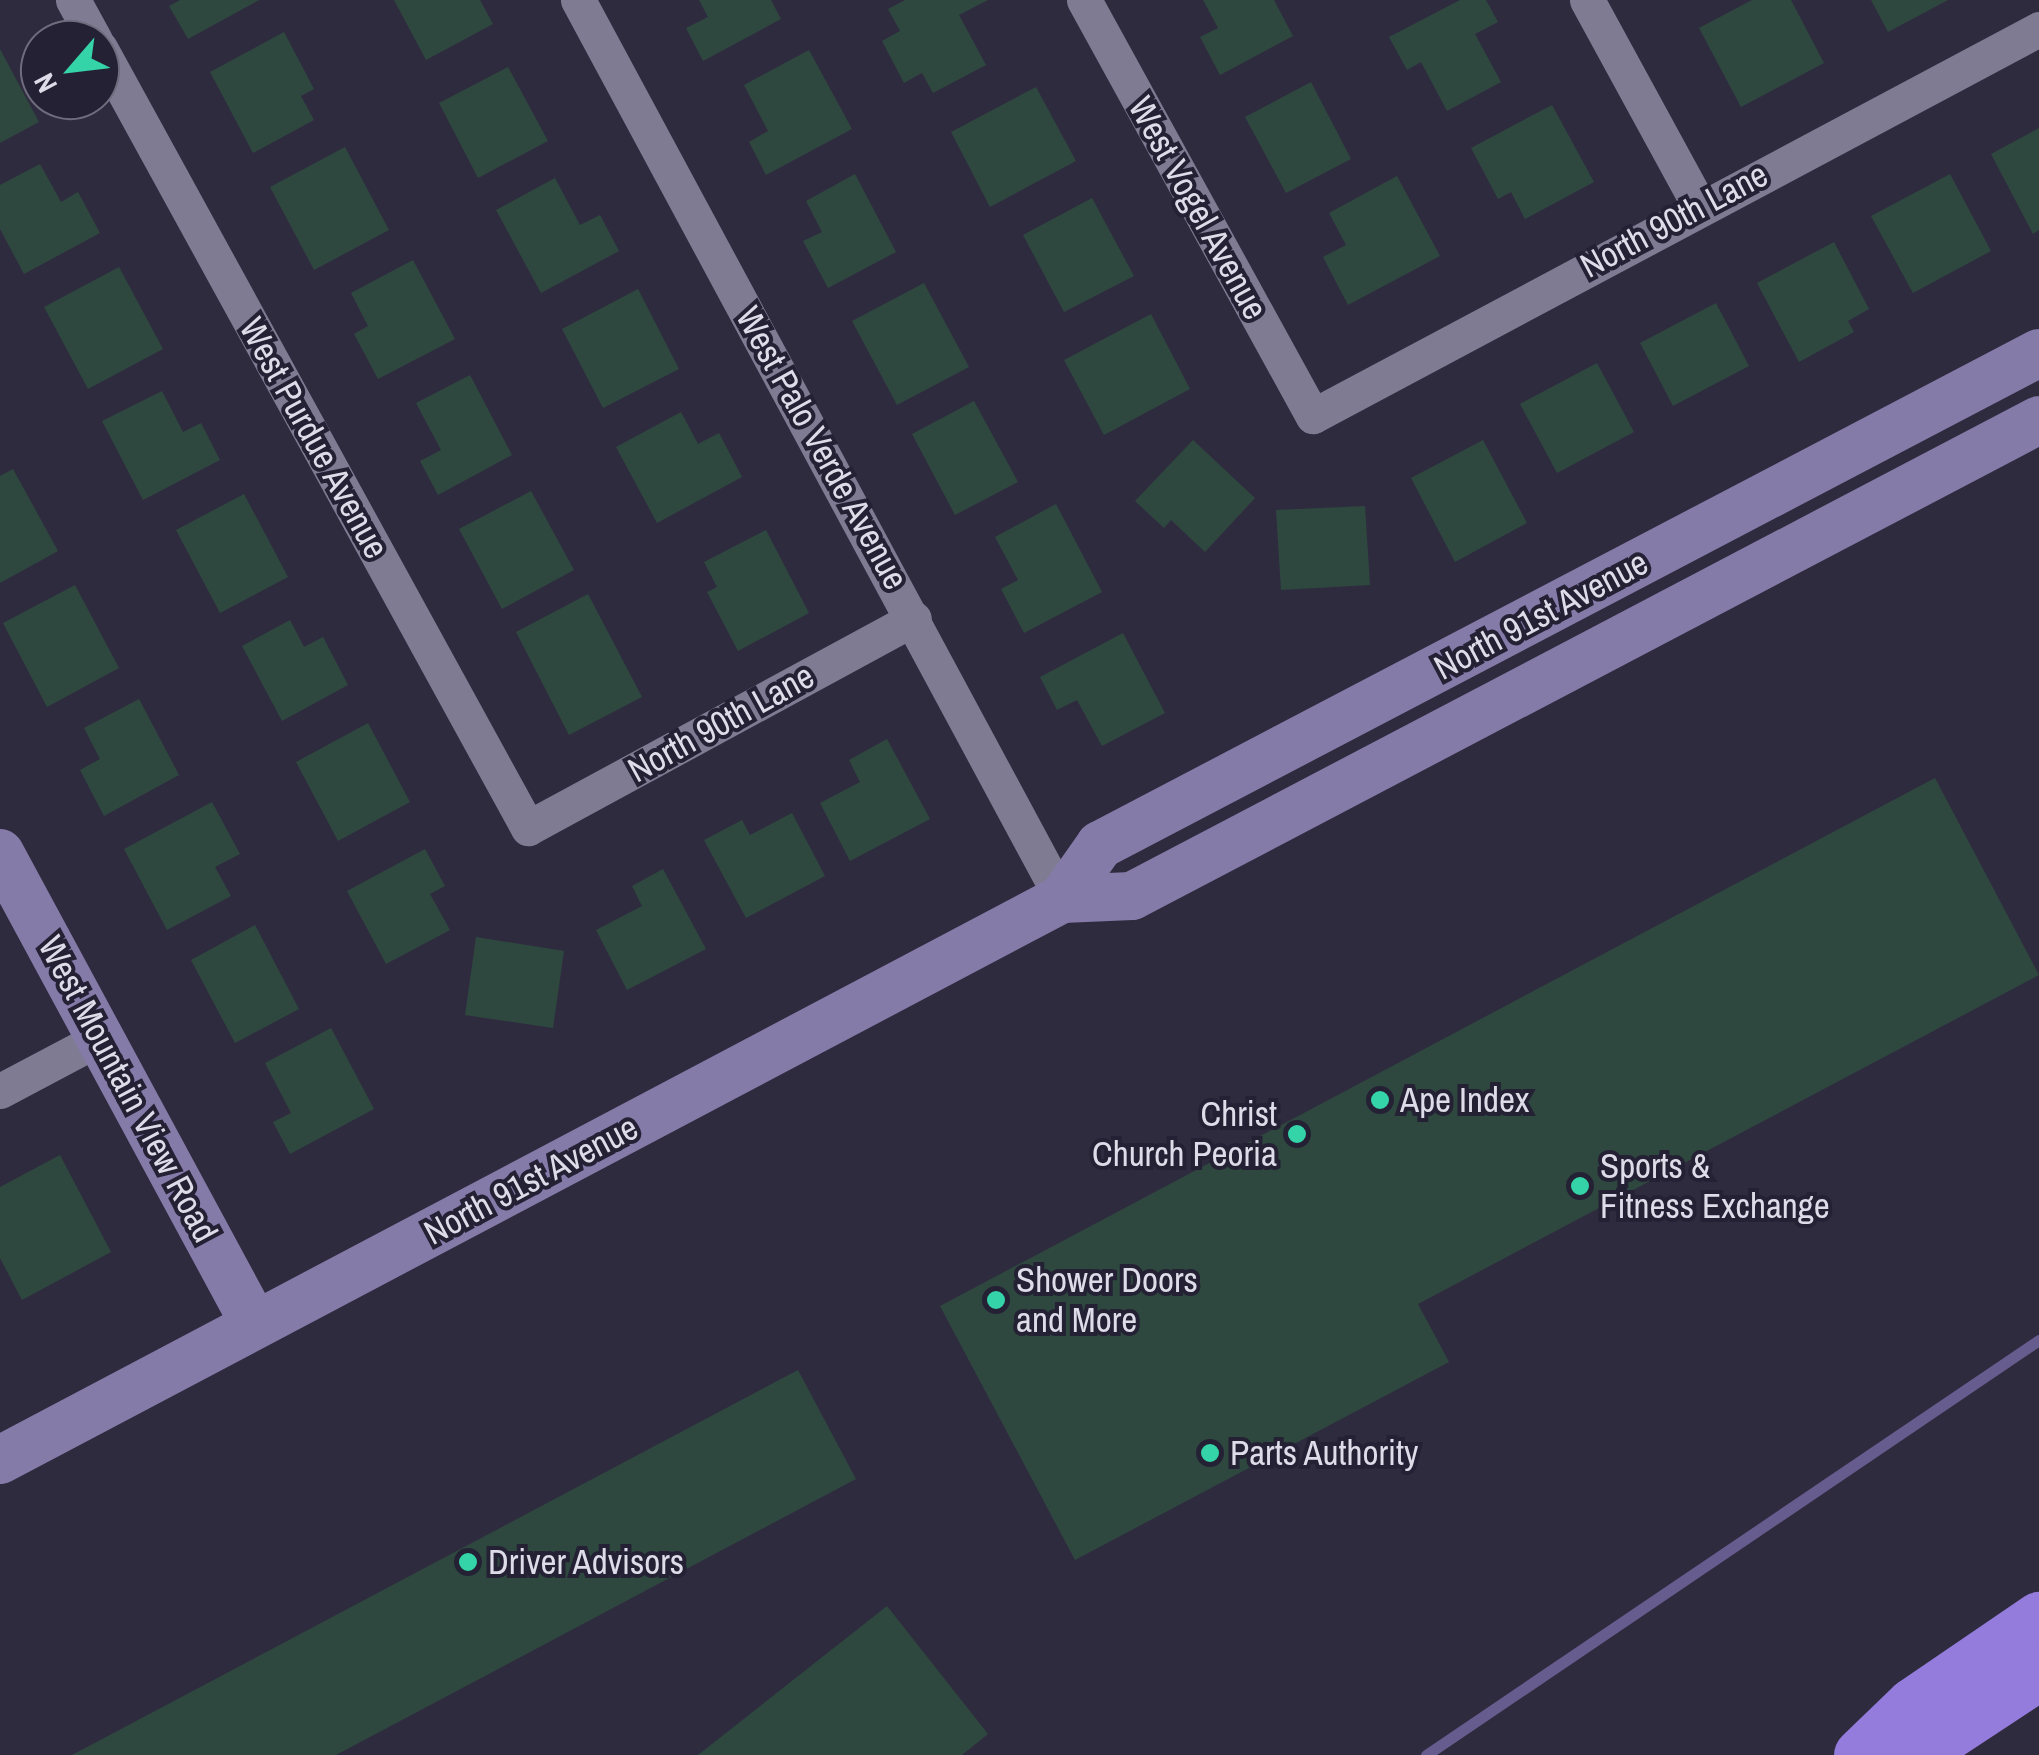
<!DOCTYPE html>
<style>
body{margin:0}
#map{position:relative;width:2039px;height:1755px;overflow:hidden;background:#2f2b3f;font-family:"Archivo Narrow",sans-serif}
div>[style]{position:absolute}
.stream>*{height:11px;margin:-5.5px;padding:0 5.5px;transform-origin:5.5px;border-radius:5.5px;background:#675c8e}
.building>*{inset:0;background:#2e483f}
.street>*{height:35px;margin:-17.5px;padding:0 17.5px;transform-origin:17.5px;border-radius:17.5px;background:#7f7b93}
.secondary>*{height:48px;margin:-24px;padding:0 24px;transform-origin:24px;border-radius:24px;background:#857ba9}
.highway>*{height:55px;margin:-27.5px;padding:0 27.5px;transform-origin:27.5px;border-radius:27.5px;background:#937cdb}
.dots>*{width:28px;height:28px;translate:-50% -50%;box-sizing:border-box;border:5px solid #252135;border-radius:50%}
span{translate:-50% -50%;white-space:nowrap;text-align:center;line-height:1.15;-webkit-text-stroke:8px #252135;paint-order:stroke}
.street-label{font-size:35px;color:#dedce9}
.poi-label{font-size:35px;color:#dedce9}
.left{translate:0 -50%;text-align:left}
.right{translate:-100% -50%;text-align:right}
.north{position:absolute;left:20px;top:20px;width:100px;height:100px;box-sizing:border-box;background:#252135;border:2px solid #6f6c7d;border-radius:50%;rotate:242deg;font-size:28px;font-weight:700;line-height:40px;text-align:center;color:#dedce9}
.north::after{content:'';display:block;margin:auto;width:35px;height:45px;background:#34d4a8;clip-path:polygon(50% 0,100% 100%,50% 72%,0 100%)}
</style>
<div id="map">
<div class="stream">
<div style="left:1426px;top:1755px;width:740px;rotate:-34.1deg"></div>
</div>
<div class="building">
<div style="clip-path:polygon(180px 0,259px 0,188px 39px,169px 6px)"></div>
<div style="clip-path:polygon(394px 0,480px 0,493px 24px,426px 60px)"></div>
<div style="clip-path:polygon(699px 0,771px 0,781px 19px,703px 61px,686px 28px,708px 17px)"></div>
<div style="clip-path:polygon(905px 0,988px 0,959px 15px,986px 65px,933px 93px,922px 73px,904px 83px,882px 41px,900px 31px,888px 9px)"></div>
<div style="clip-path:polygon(1203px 0,1274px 0,1293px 36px,1220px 75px,1200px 37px,1218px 28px)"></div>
<div style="clip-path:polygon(1460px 0,1486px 0,1498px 22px,1475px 34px,1501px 82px,1447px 111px,1421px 62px,1407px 70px,1389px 37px)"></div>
<div style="clip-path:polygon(1752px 0,1791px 0,1824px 63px,1741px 107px,1699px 28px)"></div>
<div style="clip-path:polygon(1871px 0,1948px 0,1888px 32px)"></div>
<div style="clip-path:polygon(284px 32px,314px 89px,301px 96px,314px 120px,253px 153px,210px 72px)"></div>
<div style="clip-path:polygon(0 49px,39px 122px,0 143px)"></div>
<div style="clip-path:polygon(809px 50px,852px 129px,766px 175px,749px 142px,768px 131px,744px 85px)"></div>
<div style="clip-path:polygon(508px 67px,548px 141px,478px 178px,439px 103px)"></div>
<div style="clip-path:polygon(1311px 82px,1351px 159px,1286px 193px,1245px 117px)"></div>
<div style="clip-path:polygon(1036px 87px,1076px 161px,990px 207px,951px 132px)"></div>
<div style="clip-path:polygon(1552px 105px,1594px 182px,1525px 219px,1511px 192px,1498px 199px,1471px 148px)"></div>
<div style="clip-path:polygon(2039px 128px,2039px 230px,2033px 234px,1991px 154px)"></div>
<div style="clip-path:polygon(345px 147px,389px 230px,314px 270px,270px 187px)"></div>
<div style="clip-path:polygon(40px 164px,61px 202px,78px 192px,100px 233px,24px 274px,0 229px,0 185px)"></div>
<div style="clip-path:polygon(855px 174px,896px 252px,828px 288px,803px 241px,822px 232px,806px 201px)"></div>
<div style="clip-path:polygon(1950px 174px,1991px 251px,1913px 293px,1871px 216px)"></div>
<div style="clip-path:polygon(1397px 176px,1440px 256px,1348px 305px,1323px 257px,1346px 245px,1329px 213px)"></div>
<div style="clip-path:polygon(555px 178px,580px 225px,600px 215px,619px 251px,541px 293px,496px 210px)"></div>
<div style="clip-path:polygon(1092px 198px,1134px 276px,1064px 312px,1023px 235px)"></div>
<div style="clip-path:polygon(1834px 242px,1869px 309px,1848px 321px,1854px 332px,1799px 362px,1757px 283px)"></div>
<div style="clip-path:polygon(413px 260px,455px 339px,378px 379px,354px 334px,368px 326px,351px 293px)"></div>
<div style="clip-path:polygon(119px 267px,163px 349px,88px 389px,44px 307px)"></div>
<div style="clip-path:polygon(924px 283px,969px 367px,897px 405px,852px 321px)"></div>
<div style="clip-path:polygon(638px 289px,679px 369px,603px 408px,562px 329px)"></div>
<div style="clip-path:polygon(1716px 303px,1749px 366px,1673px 406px,1640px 343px)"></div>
<div style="clip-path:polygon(1151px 314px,1190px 389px,1104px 435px,1064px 360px)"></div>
<div style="clip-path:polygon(1597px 363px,1634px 432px,1557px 473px,1520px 404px)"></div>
<div style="clip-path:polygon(470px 375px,512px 455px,438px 495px,420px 461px,441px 450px,416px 403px)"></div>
<div style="clip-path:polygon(162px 391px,183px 432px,201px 423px,220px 460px,143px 500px,102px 421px)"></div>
<div style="clip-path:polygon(974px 401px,1018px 482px,955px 515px,912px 434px)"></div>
<div style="clip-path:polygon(681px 412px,698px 444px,719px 433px,742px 477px,657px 523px,616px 447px)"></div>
<div style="clip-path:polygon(1193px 440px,1255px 498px,1205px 552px,1171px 520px,1164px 528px,1135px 501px)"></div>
<div style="clip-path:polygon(1483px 440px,1527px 523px,1455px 562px,1411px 478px)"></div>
<div style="clip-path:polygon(13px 469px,58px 551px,0 583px,0 476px)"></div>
<div style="clip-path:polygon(531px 491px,574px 570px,502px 609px,459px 529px)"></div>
<div style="clip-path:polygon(244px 494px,288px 577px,220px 613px,176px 530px)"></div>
<div style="clip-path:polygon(1056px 504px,1102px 592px,1024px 633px,1001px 589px,1018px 580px,995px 537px)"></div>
<div style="clip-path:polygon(1365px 506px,1370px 585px,1281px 590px,1276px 510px)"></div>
<div style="clip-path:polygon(766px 530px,809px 613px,738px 651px,707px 592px,717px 587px,704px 562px)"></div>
<div style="clip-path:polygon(75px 585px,119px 668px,47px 707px,3px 623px)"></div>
<div style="clip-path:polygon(588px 594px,642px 697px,569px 735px,516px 632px)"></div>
<div style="clip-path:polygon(290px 620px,304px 647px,323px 637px,348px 685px,282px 721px,242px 646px)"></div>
<div style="clip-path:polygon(1123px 633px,1165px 713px,1102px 746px,1077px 700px,1057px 710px,1040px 677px)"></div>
<div style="clip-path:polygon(139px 699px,179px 775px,104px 816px,80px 770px,100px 759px,84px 728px)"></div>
<div style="clip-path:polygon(368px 723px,410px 802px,338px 841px,296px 762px)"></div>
<div style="clip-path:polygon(887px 739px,930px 819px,850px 861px,820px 803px,860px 782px,849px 760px)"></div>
<div style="clip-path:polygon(1935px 778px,2039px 975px,1418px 1304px,1449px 1362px,1075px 1560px,940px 1306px)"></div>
<div style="clip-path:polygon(212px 802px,240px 854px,215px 867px,231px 896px,167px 930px,124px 849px)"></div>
<div style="clip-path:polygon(792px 813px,825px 876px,746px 918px,704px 840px,742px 820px,750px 835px)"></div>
<div style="clip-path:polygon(425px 849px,445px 886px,430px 894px,450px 930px,386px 964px,347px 891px)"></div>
<div style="clip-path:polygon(663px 869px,706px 949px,627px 990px,596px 930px,642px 906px,632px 886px)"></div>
<div style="clip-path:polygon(255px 925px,299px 1009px,235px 1043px,191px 960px)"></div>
<div style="clip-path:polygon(476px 937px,564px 951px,553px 1028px,465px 1015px)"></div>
<div style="clip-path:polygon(331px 1028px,374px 1109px,290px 1154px,273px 1122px,291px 1113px,265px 1063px)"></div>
<div style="clip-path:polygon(60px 1155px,111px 1252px,22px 1300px,0 1258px,0 1187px)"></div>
<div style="clip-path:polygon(798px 1370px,856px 1479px,336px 1755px,72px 1755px)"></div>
<div style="clip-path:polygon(887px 1606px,988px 1734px,962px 1755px,698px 1755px)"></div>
</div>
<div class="street">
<div style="left:73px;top:0;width:46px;rotate:61.2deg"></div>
<div style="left:578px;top:0;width:1021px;rotate:61.7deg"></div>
<div style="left:1084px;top:0;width:475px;rotate:61.2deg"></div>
<div style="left:1313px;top:416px;width:823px;rotate:-28.06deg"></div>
<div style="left:1587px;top:0;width:234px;rotate:61.4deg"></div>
<div style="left:100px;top:48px;width:890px;rotate:61.25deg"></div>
<div style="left:528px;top:828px;width:439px;rotate:-28.5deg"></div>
<div style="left:0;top:1091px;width:113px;rotate:-27.9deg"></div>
</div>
<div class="secondary">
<div style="left:0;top:853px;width:536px;rotate:61.62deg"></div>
<div style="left:1062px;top:899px;width:66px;rotate:-54.9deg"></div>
<div style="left:1100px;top:845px;width:1060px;rotate:-27.65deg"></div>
<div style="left:0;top:1460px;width:1201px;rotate:-27.85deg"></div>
<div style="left:1062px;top:899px;width:70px;rotate:-2.5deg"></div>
<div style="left:1132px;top:896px;width:1024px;rotate:-27.69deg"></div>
</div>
<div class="highway">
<div style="left:1861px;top:1755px;width:72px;rotate:-43.9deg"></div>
<div style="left:1913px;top:1705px;width:153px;rotate:-34.3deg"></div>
<div style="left:1913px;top:1755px;width:151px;rotate:-33.4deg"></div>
</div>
<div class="dots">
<div style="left:1380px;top:1100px;background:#34d4a8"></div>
<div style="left:1297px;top:1134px;background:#34d4a8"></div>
<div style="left:1580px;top:1186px;background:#34d4a8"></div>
<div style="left:996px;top:1300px;background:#34d4a8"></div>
<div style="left:1210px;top:1453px;background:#34d4a8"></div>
<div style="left:468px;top:1562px;background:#34d4a8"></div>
</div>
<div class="street-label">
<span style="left:1198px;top:208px;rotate:61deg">West Vogel Avenue</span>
<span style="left:1674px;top:220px;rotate:-28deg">North 90th Lane</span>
<span style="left:314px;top:438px;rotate:61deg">West Purdue Avenue</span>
<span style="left:822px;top:448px;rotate:61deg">West Palo Verde Avenue</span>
<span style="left:1541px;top:615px;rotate:-28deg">North 91st Avenue</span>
<span style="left:721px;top:723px;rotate:-29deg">North 90th Lane</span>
<span style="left:128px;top:1089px;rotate:62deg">West Mountain View Road</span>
<span style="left:531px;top:1180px;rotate:-28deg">North 91st Avenue</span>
</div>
<div class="poi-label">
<span class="left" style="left:1400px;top:1100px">Ape Index</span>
<span class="right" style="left:1277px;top:1134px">Christ<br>Church Peoria</span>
<span class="left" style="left:1600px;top:1186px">Sports &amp;<br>Fitness Exchange</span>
<span class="left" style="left:1016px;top:1300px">Shower Doors<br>and More</span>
<span class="left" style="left:1230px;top:1453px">Parts Authority</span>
<span class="left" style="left:488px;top:1562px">Driver Advisors</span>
</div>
<div class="north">N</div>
</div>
